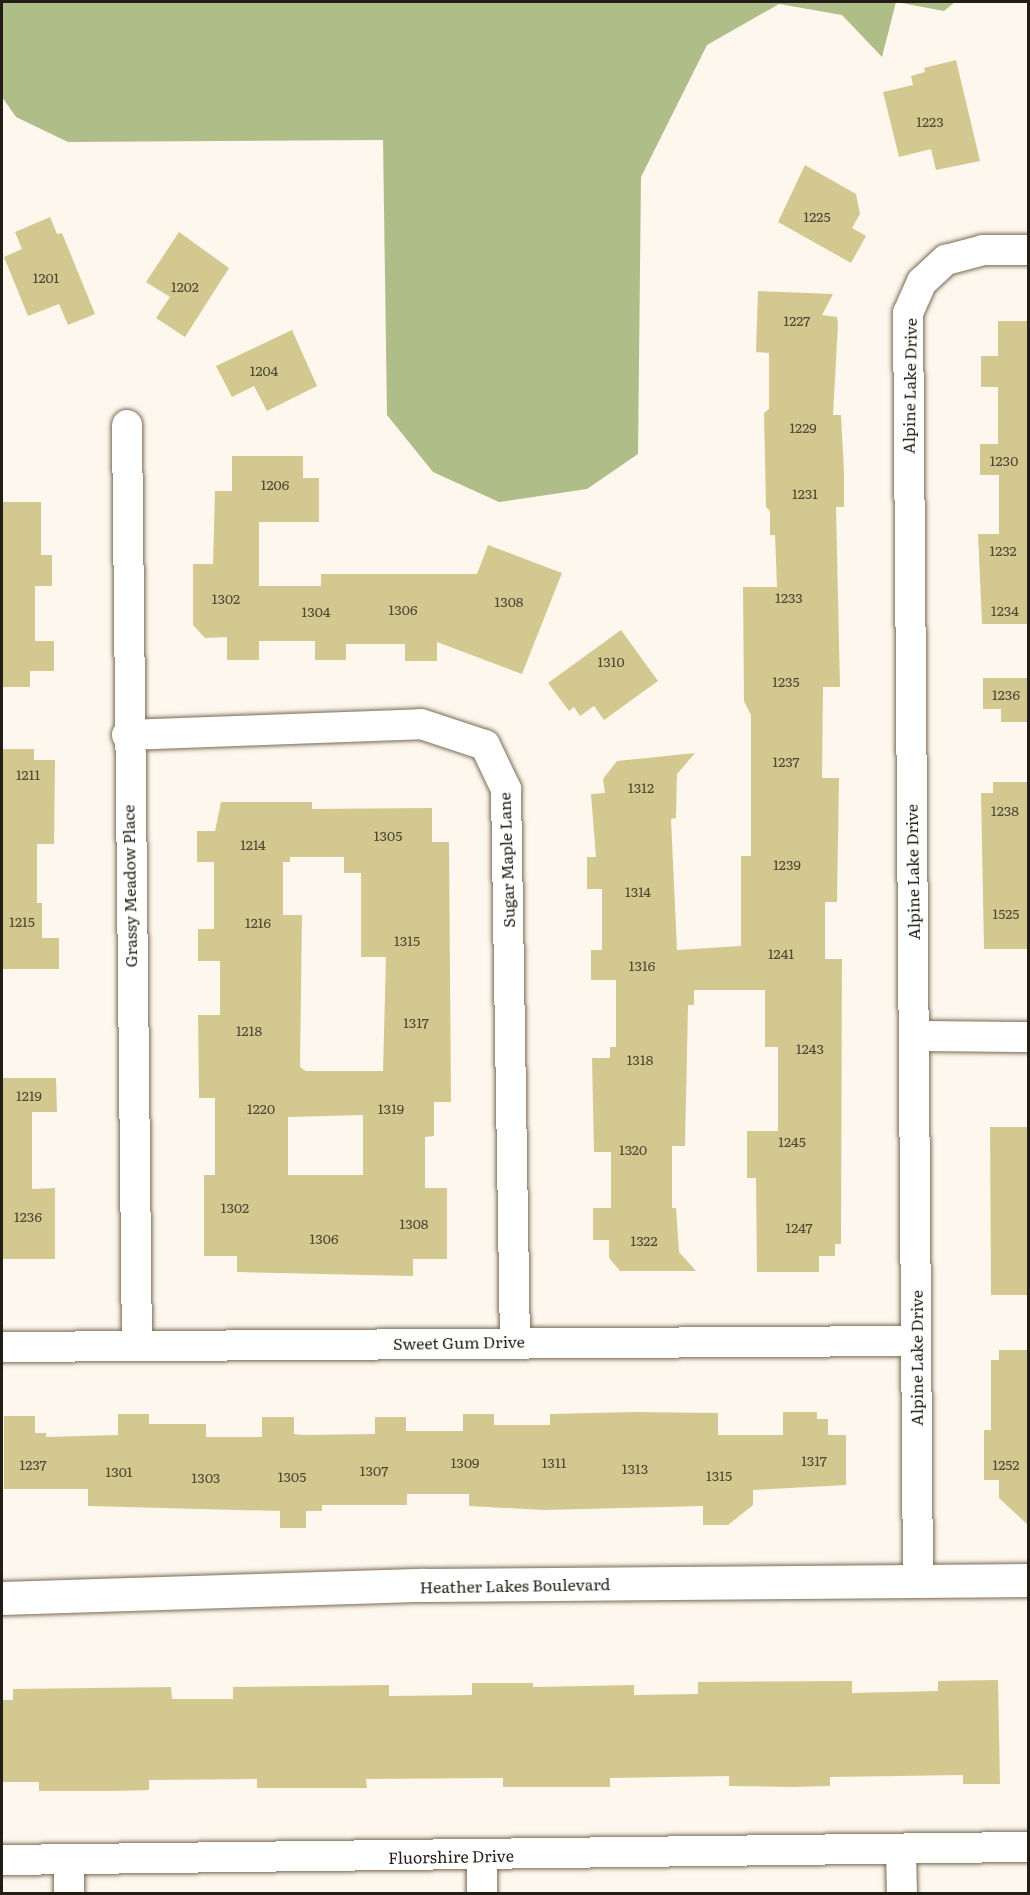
<!DOCTYPE html>
<style>
body{margin:0}
#map{position:relative;width:1030px;height:1895px;overflow:hidden;background:#fdf7ed;font-family:Literata,serif}
div>[style]{position:absolute}
.water>*{inset:0;background:#afbe88}
.building>*{inset:0;background:#d3c990}
.roads{filter:drop-shadow(0 0 2px #796b56) drop-shadow(0 0 2px #796b56)}
.street>*{height:30px;margin:-15px;padding:0 15px;transform-origin:15px;border-radius:15px;background:#fff}
.secondary>*{height:33px;margin:-16.5px;padding:0 16.5px;transform-origin:16.5px;border-radius:16.5px;background:#fff}
span{translate:-50% -50%;white-space:nowrap;text-align:center;line-height:1.15;-webkit-text-stroke:4.5px #fff;paint-order:stroke}
.number-label{font-size:14px;color:#4f4934}
.number-label span{-webkit-text-stroke-width:0}
.street-label{font-size:16px;color:#231e15}
.frame{position:absolute;inset:0;border:3px solid #231e15;pointer-events:none}
</style>
<div id="map">
<div class="water">
<div style="clip-path:polygon(2px 2px,955px 2px,944px 11px,896px 2px,882px 57px,842px 15px,779px 4px,707px 45px,641px 177px,638px 454px,587px 489px,499px 502px,433px 472px,387px 415px,383px 140px,68px 142px,16px 117px,2px 97px)"></div>
</div>
<div class="building">
<div style="clip-path:polygon(956px 60px,980px 161px,936px 170px,931px 149px,899px 157px,883px 92px,913px 85px,911px 76px,925px 72px,924px 68px)"></div>
<div style="clip-path:polygon(805px 165px,856px 194px,860px 214px,852px 228px,866px 236px,851px 263px,778px 222px)"></div>
<div style="clip-path:polygon(50px 217px,57px 234px,62px 233px,95px 314px,68px 325px,59px 304px,28px 316px,4px 257px,22px 249px,15px 232px)"></div>
<div style="clip-path:polygon(179px 232px,229px 268px,185px 337px,156px 318px,170px 297px,146px 282px)"></div>
<div style="clip-path:polygon(758px 291px,833px 294px,822px 315px,837px 317px,838px 324px,833px 415px,841px 415px,844px 472px,844px 507px,836px 507px,840px 687px,823px 687px,822px 778px,839px 778px,837px 902px,825px 902px,825px 959px,842px 959px,841px 1244px,835px 1244px,835px 1256px,819px 1256px,819px 1272px,757px 1272px,756px 1178px,747px 1178px,747px 1131px,778px 1131px,778px 1047px,765px 1047px,765px 990px,694px 990px,694px 1005px,688px 1005px,685px 1146px,672px 1146px,672px 1208px,676px 1208px,679px 1252px,696px 1271px,620px 1271px,609px 1258px,609px 1240px,593px 1240px,593px 1208px,611px 1208px,611px 1152px,594px 1152px,592px 1058px,610px 1058px,610px 1047px,616px 1047px,616px 980px,591px 980px,591px 950px,602px 950px,602px 889px,587px 889px,587px 857px,596px 857px,591px 794px,605px 793px,603px 779px,617px 761px,695px 753px,677px 774px,676px 818px,671px 819px,677px 950px,741px 946px,741px 856px,751px 856px,751px 715px,744px 701px,743px 587px,777px 587px,775px 535px,770px 535px,770px 511px,766px 507px,764px 413px,769px 409px,769px 353px,756px 352px)"></div>
<div style="clip-path:polygon(998px 321px,1029px 321px,1029px 624px,982px 624px,978px 534px,999px 534px,999px 475px,980px 475px,980px 444px,998px 444px,998px 387px,981px 387px,981px 356px,998px 356px)"></div>
<div style="clip-path:polygon(292px 330px,317px 386px,267px 411px,254px 386px,232px 397px,216px 366px)"></div>
<div style="clip-path:polygon(232px 456px,303px 456px,303px 478px,319px 478px,319px 522px,259px 522px,259px 586px,321px 586px,321px 574px,477px 574px,488px 545px,562px 573px,522px 674px,437px 642px,437px 661px,405px 661px,405px 644px,346px 644px,346px 660px,315px 660px,315px 641px,259px 641px,259px 660px,227px 660px,227px 637px,205px 638px,193px 625px,193px 564px,213px 564px,215px 491px,232px 491px)"></div>
<div style="clip-path:polygon(2px 502px,41px 502px,41px 555px,52px 555px,52px 586px,35px 586px,35px 641px,54px 641px,54px 671px,30px 671px,30px 687px,2px 687px)"></div>
<div style="clip-path:polygon(621px 630px,658px 681px,604px 720px,594px 706px,580px 716px,574px 707px,569px 711px,548px 683px)"></div>
<div style="clip-path:polygon(983px 678px,1029px 678px,1029px 722px,1001px 722px,1001px 709px,983px 709px)"></div>
<div style="clip-path:polygon(2px 749px,34px 749px,34px 760px,55px 760px,54px 844px,37px 844px,37px 903px,42px 903px,42px 938px,59px 938px,59px 969px,2px 969px)"></div>
<div style="clip-path:polygon(993px 782px,1029px 782px,1029px 949px,984px 949px,981px 793px,993px 793px)"></div>
<div style="clip-path:polygon(evenodd,221px 802px,312px 802px,312px 809px,432px 808px,432px 842px,449px 842px,451px 1102px,434px 1102px,434px 1136px,425px 1137px,425px 1188px,447px 1188px,447px 1259px,413px 1259px,413px 1276px,237px 1272px,237px 1256px,204px 1256px,204px 1175px,215px 1175px,215px 1098px,199px 1098px,198px 1015px,220px 1015px,220px 961px,198px 961px,198px 929px,214px 929px,214px 862px,197px 862px,197px 831px,215px 831px,221px 802px,290px 857px,344px 857px,344px 873px,361px 873px,361px 957px,386px 957px,383px 1071px,306px 1071px,300px 1067px,302px 915px,283px 915px,283px 862px,290px 862px,290px 857px,221px 802px,363px 1115px,363px 1175px,288px 1175px,288px 1117px,363px 1115px)"></div>
<div style="clip-path:polygon(2px 1078px,56px 1078px,57px 1112px,32px 1112px,32px 1189px,55px 1188px,55px 1259px,2px 1259px)"></div>
<div style="clip-path:polygon(990px 1127px,1029px 1127px,1029px 1295px,991px 1295px)"></div>
<div style="clip-path:polygon(999px 1350px,1029px 1350px,1029px 1526px,999px 1498px,999px 1480px,984px 1480px,984px 1430px,991px 1430px,991px 1360px,999px 1360px)"></div>
<div style="clip-path:polygon(635px 1412px,718px 1413px,718px 1435px,783px 1435px,783px 1412px,817px 1412px,817px 1419px,828px 1419px,828px 1435px,846px 1435px,846px 1485px,753px 1490px,753px 1505px,728px 1525px,703px 1525px,703px 1506px,544px 1510px,469px 1506px,469px 1494px,407px 1494px,407px 1505px,322px 1505px,322px 1511px,306px 1511px,306px 1528px,280px 1528px,280px 1511px,88px 1506px,88px 1489px,4px 1489px,4px 1416px,35px 1416px,35px 1433px,46px 1433px,46px 1437px,118px 1435px,118px 1414px,149px 1414px,149px 1424px,206px 1424px,206px 1437px,262px 1437px,262px 1417px,294px 1417px,294px 1434px,303px 1435px,375px 1434px,375px 1417px,406px 1417px,406px 1431px,463px 1431px,463px 1414px,494px 1414px,494px 1425px,550px 1425px,550px 1414px)"></div>
<div style="clip-path:polygon(998px 1680px,1000px 1784px,963px 1784px,963px 1775px,830px 1777px,830px 1786px,792px 1787px,729px 1786px,729px 1776px,610px 1778px,610px 1787px,503px 1787px,503px 1778px,366px 1779px,367px 1788px,257px 1788px,257px 1779px,149px 1780px,149px 1790px,111px 1791px,39px 1791px,39px 1782px,2px 1782px,2px 1700px,13px 1700px,13px 1689px,171px 1687px,172px 1699px,233px 1699px,233px 1687px,389px 1685px,389px 1696px,472px 1695px,472px 1683px,533px 1683px,533px 1687px,634px 1685px,634px 1695px,698px 1694px,698px 1682px,852px 1681px,852px 1693px,938px 1691px,938px 1681px)"></div>
</div>
<div class="roads">
<div class="street">
<div style="left:127px;top:425px;width:921px;rotate:89.38deg"></div>
<div style="left:127px;top:735px;width:294px;rotate:-2.1deg"></div>
<div style="left:421px;top:724px;width:67px;rotate:18.2deg"></div>
<div style="left:485px;top:745px;width:49px;rotate:64.5deg"></div>
<div style="left:506px;top:789px;width:552px;rotate:89.07deg"></div>
<div style="left:914px;top:1036px;width:114px;rotate:0.5deg"></div>
<div style="left:2px;top:1347px;width:914px;rotate:-0.38deg"></div>
<div style="left:918px;top:1581px;width:1268px;rotate:-90.45deg"></div>
<div style="left:908px;top:313px;width:34px;rotate:-66deg"></div>
<div style="left:922px;top:282px;width:33px;rotate:-43deg"></div>
<div style="left:946px;top:260px;width:38px;rotate:-15deg"></div>
<div style="left:983px;top:250px;width:45px"></div>
<div style="left:901px;top:1851px;width:43px;rotate:88.7deg"></div>
<div style="left:482px;top:1855px;width:39px;rotate:90deg"></div>
<div style="left:2px;top:1860px;width:1026px;rotate:-0.73deg"></div>
<div style="left:69px;top:1860px;width:34px;rotate:90deg"></div>
</div>
<div class="secondary">
<div style="left:2px;top:1598px;width:422px;rotate:-1.8deg"></div>
<div style="left:424px;top:1585px;width:604px;rotate:-0.47deg"></div>
</div>
</div>
<div class="number-label">
<span style="left:930px;top:121px">1223</span>
<span style="left:817px;top:216px">1225</span>
<span style="left:46px;top:277px">1201</span>
<span style="left:185px;top:286px">1202</span>
<span style="left:797px;top:320px">1227</span>
<span style="left:264px;top:370px">1204</span>
<span style="left:803px;top:427px">1229</span>
<span style="left:1004px;top:460px">1230</span>
<span style="left:275px;top:484px">1206</span>
<span style="left:805px;top:493px">1231</span>
<span style="left:1003px;top:550px">1232</span>
<span style="left:789px;top:597px">1233</span>
<span style="left:226px;top:598px">1302</span>
<span style="left:509px;top:601px">1308</span>
<span style="left:403px;top:609px">1306</span>
<span style="left:1005px;top:610px">1234</span>
<span style="left:316px;top:611px">1304</span>
<span style="left:611px;top:661px">1310</span>
<span style="left:786px;top:681px">1235</span>
<span style="left:1006px;top:694px">1236</span>
<span style="left:786px;top:761px">1237</span>
<span style="left:28px;top:774px">1211</span>
<span style="left:641px;top:787px">1312</span>
<span style="left:1005px;top:810px">1238</span>
<span style="left:388px;top:835px">1305</span>
<span style="left:253px;top:844px">1214</span>
<span style="left:787px;top:864px">1239</span>
<span style="left:638px;top:891px">1314</span>
<span style="left:1006px;top:913px">1525</span>
<span style="left:22px;top:921px">1215</span>
<span style="left:258px;top:922px">1216</span>
<span style="left:407px;top:940px">1315</span>
<span style="left:781px;top:953px">1241</span>
<span style="left:642px;top:965px">1316</span>
<span style="left:416px;top:1022px">1317</span>
<span style="left:249px;top:1030px">1218</span>
<span style="left:810px;top:1048px">1243</span>
<span style="left:640px;top:1059px">1318</span>
<span style="left:29px;top:1095px">1219</span>
<span style="left:261px;top:1108px">1220</span>
<span style="left:391px;top:1108px">1319</span>
<span style="left:792px;top:1141px">1245</span>
<span style="left:633px;top:1149px">1320</span>
<span style="left:235px;top:1207px">1302</span>
<span style="left:28px;top:1216px">1236</span>
<span style="left:414px;top:1223px">1308</span>
<span style="left:799px;top:1227px">1247</span>
<span style="left:324px;top:1238px">1306</span>
<span style="left:644px;top:1240px">1322</span>
<span style="left:814px;top:1460px">1317</span>
<span style="left:465px;top:1462px">1309</span>
<span style="left:554px;top:1462px">1311</span>
<span style="left:33px;top:1464px">1237</span>
<span style="left:1006px;top:1464px">1252</span>
<span style="left:635px;top:1468px">1313</span>
<span style="left:374px;top:1470px">1307</span>
<span style="left:119px;top:1471px">1301</span>
<span style="left:719px;top:1475px">1315</span>
<span style="left:292px;top:1476px">1305</span>
<span style="left:206px;top:1477px">1303</span>
</div>
<div class="street-label">
<span style="left:909px;top:386px;rotate:-89deg">Alpine Lake Drive</span>
<span style="left:506px;top:860px;rotate:-92deg">Sugar Maple Lane</span>
<span style="left:912px;top:872px;rotate:-91deg">Alpine Lake Drive</span>
<span style="left:129px;top:886px;rotate:-91deg">Grassy Meadow Place</span>
<span style="left:459px;top:1342px;rotate:-1deg">Sweet Gum Drive</span>
<span style="left:916px;top:1358px;rotate:-90deg">Alpine Lake Drive</span>
<span style="left:515px;top:1585px;rotate:-1deg">Heather Lakes Boulevard</span>
<span style="left:451px;top:1856px;rotate:-1deg">Fluorshire Drive</span>
</div>
<div class="frame"></div>
</div>
